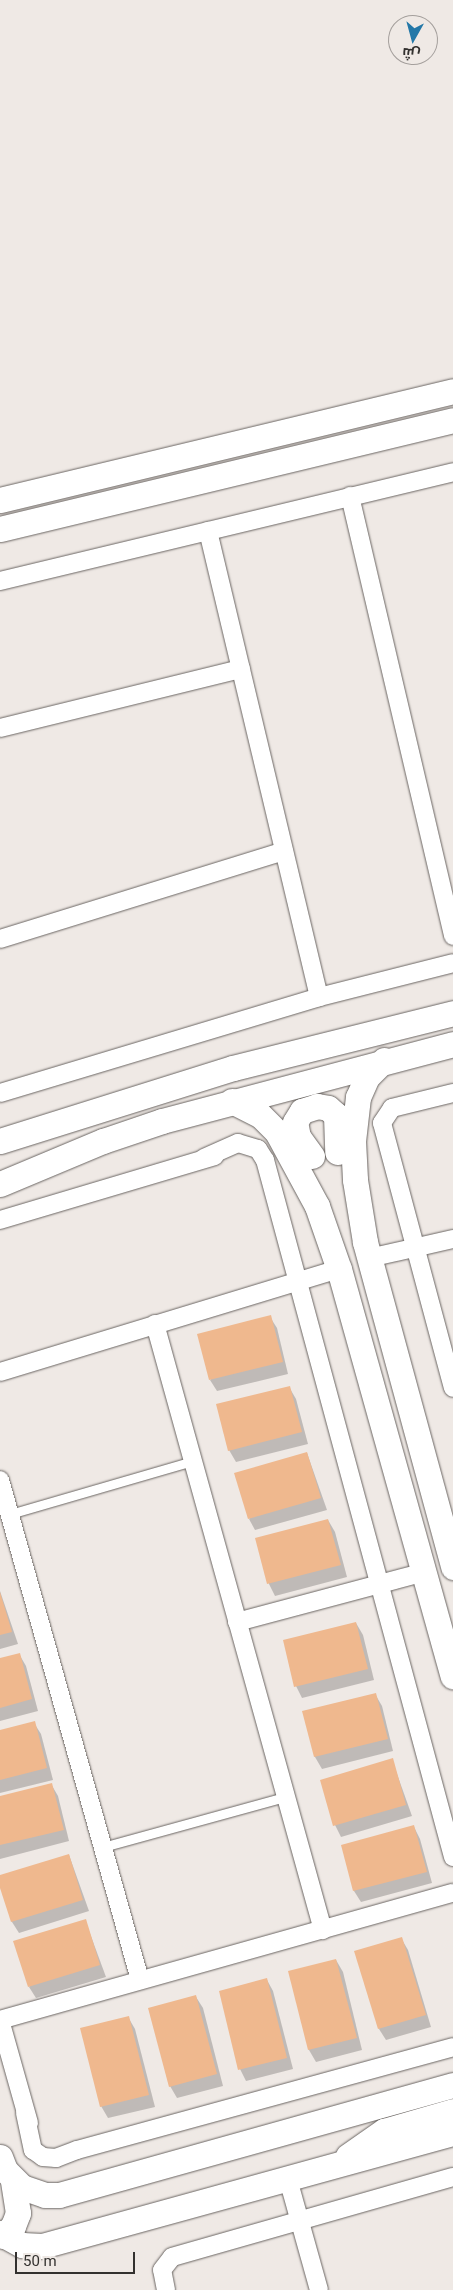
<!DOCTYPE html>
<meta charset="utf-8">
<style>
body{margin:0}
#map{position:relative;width:453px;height:2290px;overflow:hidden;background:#efe9e5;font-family:Roboto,Cairo,sans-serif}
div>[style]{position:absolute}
.shadow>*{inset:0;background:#0003}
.building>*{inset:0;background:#efb88e}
.roads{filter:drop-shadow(0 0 1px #6a6562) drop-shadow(0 0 1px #6a6562)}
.lane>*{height:9px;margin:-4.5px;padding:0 4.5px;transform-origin:4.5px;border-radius:4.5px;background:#fff}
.street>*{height:18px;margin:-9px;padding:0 9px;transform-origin:9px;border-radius:9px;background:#fff}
.secondary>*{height:25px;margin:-12.5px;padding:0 12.5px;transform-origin:12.5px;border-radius:12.5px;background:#fff}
span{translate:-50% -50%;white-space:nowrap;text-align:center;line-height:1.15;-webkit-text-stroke:4.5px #efe9e5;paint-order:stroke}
.north{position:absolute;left:388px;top:15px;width:50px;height:50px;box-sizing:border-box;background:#efe9e5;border:1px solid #a49f9c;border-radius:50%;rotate:187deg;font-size:14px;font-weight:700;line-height:20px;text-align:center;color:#33312f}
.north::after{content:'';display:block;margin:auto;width:18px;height:22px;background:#2478a8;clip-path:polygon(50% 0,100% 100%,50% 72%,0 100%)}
.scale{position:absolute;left:15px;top:2252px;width:120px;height:22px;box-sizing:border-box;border:2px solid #33312f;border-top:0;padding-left:6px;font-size:15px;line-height:18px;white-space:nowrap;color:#33312f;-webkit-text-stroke:4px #efe9e5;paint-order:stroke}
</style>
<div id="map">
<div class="shadow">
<div style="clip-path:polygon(270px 1317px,277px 1328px,288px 1374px,217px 1391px,210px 1380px)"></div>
<div style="clip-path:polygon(289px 1387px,296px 1399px,308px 1444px,236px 1462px,229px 1450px)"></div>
<div style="clip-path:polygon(307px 1453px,327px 1510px,255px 1530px,249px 1519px)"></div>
<div style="clip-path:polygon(328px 1520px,335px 1532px,347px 1577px,275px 1596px,269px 1584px,256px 1539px)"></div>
<div style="clip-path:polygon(0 1591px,18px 1644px,0 1649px)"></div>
<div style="clip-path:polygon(356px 1623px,363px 1635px,374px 1680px,302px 1698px,296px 1686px)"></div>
<div style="clip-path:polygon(19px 1654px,26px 1666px,38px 1711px,0 1721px,0 1659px)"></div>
<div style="clip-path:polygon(375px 1694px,382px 1706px,393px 1751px,322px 1769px,315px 1757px,304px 1712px)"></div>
<div style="clip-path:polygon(34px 1723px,41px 1734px,53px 1780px,0 1793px,0 1731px)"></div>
<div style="clip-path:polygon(392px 1760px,412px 1816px,341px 1837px,335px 1825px)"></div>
<div style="clip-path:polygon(51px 1784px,58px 1796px,69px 1841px,0 1859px,0 1797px)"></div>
<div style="clip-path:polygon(414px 1827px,420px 1839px,432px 1883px,361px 1902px,354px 1891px,342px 1846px)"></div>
<div style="clip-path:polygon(69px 1855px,89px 1911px,19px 1933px,12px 1922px,0 1876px)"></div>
<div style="clip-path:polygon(85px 1920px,106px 1977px,36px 1998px,29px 1987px)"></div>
<div style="clip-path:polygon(401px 1938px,408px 1950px,431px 2027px,386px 2040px,379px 2029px)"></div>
<div style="clip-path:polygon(336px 1960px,343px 1972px,362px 2050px,316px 2062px,309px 2050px,289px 1972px)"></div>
<div style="clip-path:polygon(267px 1980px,273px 1991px,293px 2069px,246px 2081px,240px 2069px)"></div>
<div style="clip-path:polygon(196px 1997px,203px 2008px,223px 2086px,177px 2098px,170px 2086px)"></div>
<div style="clip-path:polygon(128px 2017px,135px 2029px,155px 2107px,108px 2118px,101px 2106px)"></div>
</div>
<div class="building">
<div style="clip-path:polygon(271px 1315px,283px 1362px,209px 1380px,197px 1334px)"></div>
<div style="clip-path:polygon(290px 1386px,302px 1432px,228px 1451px,216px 1404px)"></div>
<div style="clip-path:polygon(307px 1452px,321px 1498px,248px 1519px,234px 1473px)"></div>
<div style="clip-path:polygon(328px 1519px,341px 1565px,267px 1584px,255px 1538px)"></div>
<div style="clip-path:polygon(0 1592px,12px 1632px,0 1635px)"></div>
<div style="clip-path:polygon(356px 1622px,368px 1669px,294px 1687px,283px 1640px)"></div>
<div style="clip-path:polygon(20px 1653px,32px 1699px,0 1708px,0 1658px)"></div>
<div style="clip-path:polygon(376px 1693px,388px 1739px,314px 1757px,302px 1711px)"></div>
<div style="clip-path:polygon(35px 1721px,47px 1768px,0 1780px,0 1730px)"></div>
<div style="clip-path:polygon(393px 1758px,406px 1805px,333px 1826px,320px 1780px)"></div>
<div style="clip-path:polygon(52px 1783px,64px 1830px,0 1845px,0 1796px)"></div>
<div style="clip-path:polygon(414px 1825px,427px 1872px,353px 1891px,341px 1845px)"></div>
<div style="clip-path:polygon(69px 1854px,83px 1900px,11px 1922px,0 1888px,0 1875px)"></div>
<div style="clip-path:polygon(86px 1919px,100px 1965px,28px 1987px,13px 1941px)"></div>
<div style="clip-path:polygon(402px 1937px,426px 2015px,378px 2029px,354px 1951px)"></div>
<div style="clip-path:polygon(336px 1959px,357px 2038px,308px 2050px,288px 1971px)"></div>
<div style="clip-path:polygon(267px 1978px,287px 2058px,238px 2070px,219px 1991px)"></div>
<div style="clip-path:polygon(196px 1995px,217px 2074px,169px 2087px,148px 2008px)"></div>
<div style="clip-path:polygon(129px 2016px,149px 2095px,100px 2107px,80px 2028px)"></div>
</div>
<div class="roads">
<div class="lane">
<div style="left:10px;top:1514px;width:191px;rotate:-16.2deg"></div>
<div style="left:103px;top:1847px;width:189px;rotate:-15.4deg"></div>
</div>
<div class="street">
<div style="left:350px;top:496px;width:452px;rotate:76.8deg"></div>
<div style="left:208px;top:531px;width:479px;rotate:76.6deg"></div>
<div style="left:0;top:581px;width:466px;rotate:-13.5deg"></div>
<div style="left:0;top:728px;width:248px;rotate:-13.8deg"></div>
<div style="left:0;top:939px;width:297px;rotate:-17.2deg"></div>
<div style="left:0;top:1093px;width:333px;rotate:-16.7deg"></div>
<div style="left:319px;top:997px;width:138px;rotate:-14.2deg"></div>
<div style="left:453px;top:1093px;width:63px;rotate:166.2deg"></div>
<div style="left:392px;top:1108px;width:18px;rotate:124deg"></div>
<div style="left:382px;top:1123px;width:274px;rotate:75deg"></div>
<div style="left:204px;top:1158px;width:37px;rotate:-24deg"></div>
<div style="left:238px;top:1143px;width:21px;rotate:17deg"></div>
<div style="left:258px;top:1149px;width:13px;rotate:58deg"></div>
<div style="left:265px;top:1160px;width:722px;rotate:74.9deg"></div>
<div style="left:0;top:1220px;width:224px;rotate:-16.6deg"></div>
<div style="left:369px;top:1258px;width:86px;rotate:-12.7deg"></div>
<div style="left:155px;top:1324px;width:629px;rotate:74.51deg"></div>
<div style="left:0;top:1372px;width:354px;rotate:-16.9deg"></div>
<div style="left:0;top:1480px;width:519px;rotate:74.36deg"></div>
<div style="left:237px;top:1622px;width:195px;rotate:-14.9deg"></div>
<div style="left:0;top:2020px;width:470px;rotate:-15.7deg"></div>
<div style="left:0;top:2020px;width:107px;rotate:74.3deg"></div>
<div style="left:25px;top:2113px;width:38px;rotate:78deg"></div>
<div style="left:33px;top:2150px;width:12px;rotate:35deg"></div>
<div style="left:43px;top:2157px;width:13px;rotate:4deg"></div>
<div style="left:56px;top:2158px;width:22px;rotate:-21deg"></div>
<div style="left:77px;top:2150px;width:390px;rotate:-15.3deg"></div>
<div style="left:288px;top:2179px;width:115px;rotate:74.4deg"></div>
<div style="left:166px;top:2290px;width:20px;rotate:-101deg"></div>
<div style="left:162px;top:2270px;width:16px;rotate:-52deg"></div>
<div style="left:172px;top:2257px;width:292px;rotate:-15.9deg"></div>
</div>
<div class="secondary">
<div style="left:0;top:500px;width:466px;rotate:-13.5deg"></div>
<div style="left:0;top:529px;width:466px;rotate:-13.5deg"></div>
<div style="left:384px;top:1060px;width:24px;rotate:135deg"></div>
<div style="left:367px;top:1077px;width:22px;rotate:114deg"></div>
<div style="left:358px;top:1097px;width:44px;rotate:96.5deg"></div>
<div style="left:353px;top:1141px;width:39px;rotate:87deg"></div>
<div style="left:355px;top:1180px;width:63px;rotate:80.8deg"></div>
<div style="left:365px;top:1242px;width:337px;rotate:74.8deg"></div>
<div style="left:232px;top:1101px;width:31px;rotate:27deg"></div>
<div style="left:260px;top:1115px;width:24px;rotate:45deg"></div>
<div style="left:277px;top:1132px;width:84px;rotate:61.6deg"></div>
<div style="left:317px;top:1206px;width:67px;rotate:70.8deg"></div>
<div style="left:339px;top:1269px;width:423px;rotate:74.4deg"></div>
<div style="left:0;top:1141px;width:244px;rotate:-17.4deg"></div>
<div style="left:233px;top:1068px;width:227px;rotate:-14deg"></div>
<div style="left:312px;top:1156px;width:24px;rotate:-126deg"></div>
<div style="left:298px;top:1137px;width:15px;rotate:-101deg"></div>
<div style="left:295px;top:1122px;width:13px;rotate:-58deg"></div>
<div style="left:302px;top:1111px;width:16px;rotate:-18deg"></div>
<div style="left:317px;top:1106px;width:11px;rotate:10deg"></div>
<div style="left:328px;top:1108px;width:11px;rotate:41deg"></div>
<div style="left:336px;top:1115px;width:37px;rotate:88deg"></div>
<div style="left:0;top:1184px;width:112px;rotate:-22.7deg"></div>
<div style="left:103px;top:1141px;width:62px;rotate:-18.7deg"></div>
<div style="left:162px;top:1121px;width:301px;rotate:-14.8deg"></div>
<div style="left:348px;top:2156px;width:44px;rotate:-34.8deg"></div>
<div style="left:384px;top:2131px;width:72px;rotate:-16.2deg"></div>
<div style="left:0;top:2157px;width:14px;rotate:69deg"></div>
<div style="left:5px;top:2170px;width:24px;rotate:45deg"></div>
<div style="left:22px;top:2187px;width:24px;rotate:19deg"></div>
<div style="left:45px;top:2195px;width:14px"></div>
<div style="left:59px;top:2195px;width:409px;rotate:-15.6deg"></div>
<div style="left:0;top:2233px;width:25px;rotate:29deg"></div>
<div style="left:22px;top:2245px;width:20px;rotate:3deg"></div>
<div style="left:42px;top:2246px;width:426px;rotate:-15.4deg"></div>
<div style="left:3px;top:2236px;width:14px;rotate:-45deg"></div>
<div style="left:13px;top:2226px;width:14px;rotate:-69deg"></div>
<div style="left:18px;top:2213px;width:33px;rotate:-99deg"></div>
</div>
</div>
<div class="north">ش</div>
<div class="scale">50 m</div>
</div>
